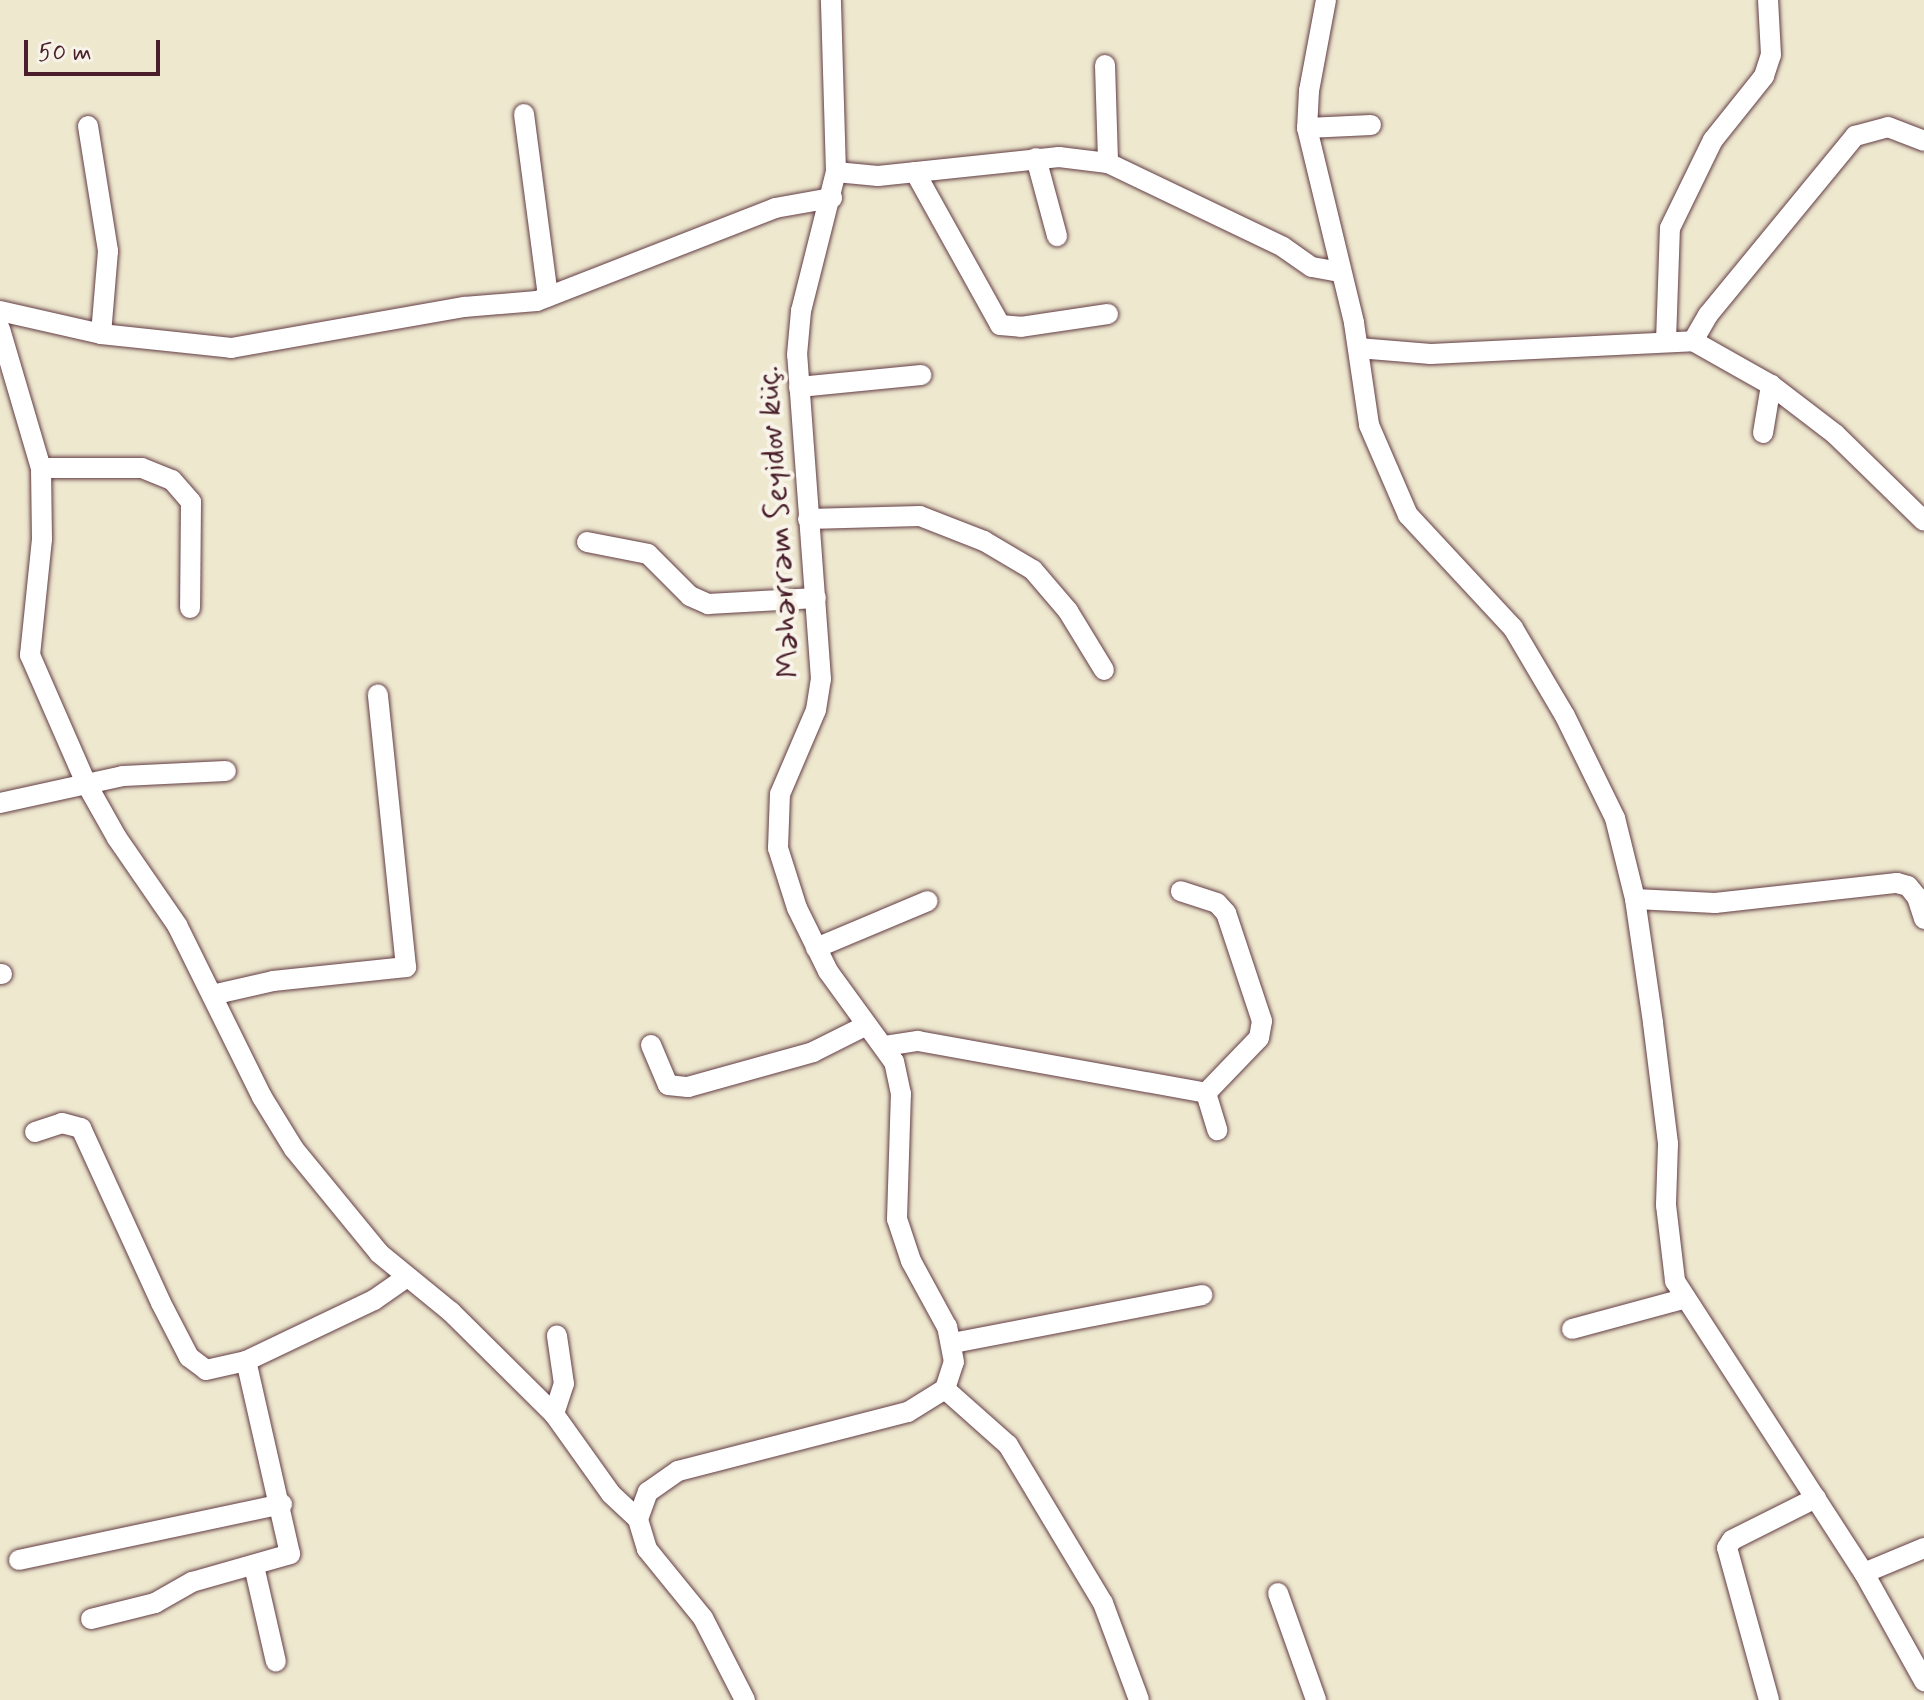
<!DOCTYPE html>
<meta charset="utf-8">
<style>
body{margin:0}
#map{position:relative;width:1924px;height:1700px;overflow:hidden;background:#eee8cf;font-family:Mynerve,sans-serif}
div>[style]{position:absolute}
.roads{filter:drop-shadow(0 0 2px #633d44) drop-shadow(0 0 2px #633d44)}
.street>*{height:20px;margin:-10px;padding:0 10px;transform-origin:10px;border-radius:10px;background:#fff}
span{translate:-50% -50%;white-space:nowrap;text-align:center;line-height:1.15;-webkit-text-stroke:8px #f7f3e8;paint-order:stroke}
.street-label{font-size:32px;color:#4a1f2b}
.scale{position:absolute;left:24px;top:40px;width:136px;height:36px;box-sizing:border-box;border:4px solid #4a1f2b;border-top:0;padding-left:10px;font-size:24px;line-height:28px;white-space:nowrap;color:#4a1f2b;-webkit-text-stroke:6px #f7f3e8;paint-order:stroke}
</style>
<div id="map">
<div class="roads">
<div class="street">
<div style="left:1326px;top:0;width:93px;rotate:100.6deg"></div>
<div style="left:1309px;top:91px;width:37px;rotate:93deg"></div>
<div style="left:1307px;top:128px;width:201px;rotate:76.4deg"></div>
<div style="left:1354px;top:323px;width:103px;rotate:81.6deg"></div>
<div style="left:1369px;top:425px;width:98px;rotate:66.6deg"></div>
<div style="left:1408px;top:515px;width:154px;rotate:47.1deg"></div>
<div style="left:1513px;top:628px;width:102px;rotate:59.4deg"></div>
<div style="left:1565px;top:716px;width:114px;rotate:63.9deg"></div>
<div style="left:1615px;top:818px;width:83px;rotate:76.1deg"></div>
<div style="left:1635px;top:899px;width:125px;rotate:81.7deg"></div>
<div style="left:1653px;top:1023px;width:122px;rotate:82.9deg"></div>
<div style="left:1668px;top:1144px;width:61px;rotate:91.9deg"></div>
<div style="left:1666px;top:1205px;width:77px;rotate:83.2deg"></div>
<div style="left:1675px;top:1281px;width:348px;rotate:57.1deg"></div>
<div style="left:1864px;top:1573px;width:124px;rotate:60.9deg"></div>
<div style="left:1105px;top:65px;width:98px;rotate:88.2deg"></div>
<div style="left:524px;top:114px;width:184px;rotate:82.5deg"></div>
<div style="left:88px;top:126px;width:127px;rotate:80.9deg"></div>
<div style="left:108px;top:251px;width:83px;rotate:94.8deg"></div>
<div style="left:1307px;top:128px;width:64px;rotate:-2.7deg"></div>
<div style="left:1036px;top:158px;width:81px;rotate:74.9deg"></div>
<div style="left:836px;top:172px;width:42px;rotate:5.4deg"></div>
<div style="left:878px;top:176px;width:182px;rotate:-6deg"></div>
<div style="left:1059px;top:157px;width:49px;rotate:7deg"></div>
<div style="left:1108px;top:163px;width:194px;rotate:25.6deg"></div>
<div style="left:1283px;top:247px;width:35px;rotate:35deg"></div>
<div style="left:1312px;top:267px;width:29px;rotate:10deg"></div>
<div style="left:915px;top:172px;width:175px;rotate:60.9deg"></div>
<div style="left:1000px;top:325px;width:21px;rotate:5deg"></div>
<div style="left:1021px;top:327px;width:88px;rotate:-8.5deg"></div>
<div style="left:0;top:311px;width:104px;rotate:12.8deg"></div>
<div style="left:101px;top:334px;width:131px;rotate:6.1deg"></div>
<div style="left:231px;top:348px;width:237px;rotate:-10deg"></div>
<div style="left:464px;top:307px;width:73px;rotate:-4.7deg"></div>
<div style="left:537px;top:301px;width:256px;rotate:-21.3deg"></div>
<div style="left:775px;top:208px;width:58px;rotate:-10deg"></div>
<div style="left:0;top:329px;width:145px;rotate:73.6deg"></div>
<div style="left:41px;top:468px;width:71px;rotate:89.2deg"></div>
<div style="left:42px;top:539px;width:117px;rotate:95.9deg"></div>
<div style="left:30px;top:655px;width:140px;rotate:66.4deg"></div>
<div style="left:86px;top:783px;width:63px;rotate:60.6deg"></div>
<div style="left:117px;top:838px;width:106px;rotate:55.4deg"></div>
<div style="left:177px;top:925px;width:192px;rotate:63.7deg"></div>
<div style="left:262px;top:1097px;width:61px;rotate:58.4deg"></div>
<div style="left:294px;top:1149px;width:134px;rotate:50.7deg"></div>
<div style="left:379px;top:1253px;width:93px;rotate:39.3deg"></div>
<div style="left:451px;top:1312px;width:145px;rotate:44.7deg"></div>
<div style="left:554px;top:1414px;width:98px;rotate:54.5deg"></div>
<div style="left:611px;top:1494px;width:37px;rotate:43deg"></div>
<div style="left:1666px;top:341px;width:113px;rotate:-88deg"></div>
<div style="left:1670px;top:228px;width:98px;rotate:-64deg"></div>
<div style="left:1713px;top:140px;width:82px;rotate:-51.4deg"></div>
<div style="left:1764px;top:76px;width:22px;rotate:-72deg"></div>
<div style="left:1771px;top:55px;width:55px;rotate:-93.1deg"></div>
<div style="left:1693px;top:341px;width:30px;rotate:-60deg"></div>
<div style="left:1708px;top:315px;width:232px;rotate:-50.6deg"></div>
<div style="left:1855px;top:136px;width:34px;rotate:-15deg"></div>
<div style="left:1888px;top:127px;width:39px;rotate:21deg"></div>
<div style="left:1358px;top:348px;width:73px;rotate:4.7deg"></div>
<div style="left:1431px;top:354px;width:262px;rotate:-2.8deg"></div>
<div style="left:1693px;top:341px;width:90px;rotate:29.4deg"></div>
<div style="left:1771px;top:385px;width:81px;rotate:37.4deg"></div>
<div style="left:1835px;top:434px;width:124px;rotate:44.3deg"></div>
<div style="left:799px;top:387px;width:123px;rotate:-5.6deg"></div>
<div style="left:1763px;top:433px;width:49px;rotate:-80.5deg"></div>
<div style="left:41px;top:468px;width:101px"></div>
<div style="left:142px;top:468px;width:32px;rotate:22deg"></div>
<div style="left:172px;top:480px;width:29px;rotate:49deg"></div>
<div style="left:191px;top:502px;width:106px;rotate:90.5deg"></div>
<div style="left:808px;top:519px;width:112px;rotate:-1.5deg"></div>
<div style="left:920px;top:516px;width:69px;rotate:21.3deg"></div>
<div style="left:984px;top:541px;width:57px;rotate:30.6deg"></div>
<div style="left:1033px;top:570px;width:54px;rotate:49.5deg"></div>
<div style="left:1068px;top:611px;width:69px;rotate:58.6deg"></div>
<div style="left:587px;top:542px;width:62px;rotate:11.1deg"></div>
<div style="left:648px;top:554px;width:59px;rotate:45deg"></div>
<div style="left:690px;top:596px;width:20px;rotate:24deg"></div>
<div style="left:708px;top:604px;width:108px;rotate:-3.2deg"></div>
<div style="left:0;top:803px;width:126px;rotate:-12.4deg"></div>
<div style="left:123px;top:776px;width:103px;rotate:-2.8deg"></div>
<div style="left:1635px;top:899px;width:80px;rotate:2.9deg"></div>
<div style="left:1715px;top:903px;width:183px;rotate:-6.3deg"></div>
<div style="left:1897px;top:883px;width:11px;rotate:15deg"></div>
<div style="left:1908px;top:886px;width:14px;rotate:51deg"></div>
<div style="left:1917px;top:897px;width:23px;rotate:72deg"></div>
<div style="left:816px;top:948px;width:121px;rotate:-22.8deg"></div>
<div style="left:0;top:974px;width:2px"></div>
<div style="left:212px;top:995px;width:63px;rotate:-12.9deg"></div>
<div style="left:273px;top:981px;width:134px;rotate:-6deg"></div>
<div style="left:406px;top:967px;width:274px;rotate:-95.9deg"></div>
<div style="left:651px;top:1045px;width:43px;rotate:67deg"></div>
<div style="left:668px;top:1085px;width:20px;rotate:6deg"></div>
<div style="left:688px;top:1087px;width:130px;rotate:-15.6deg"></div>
<div style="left:813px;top:1052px;width:60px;rotate:-26.6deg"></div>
<div style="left:885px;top:1046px;width:33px;rotate:-9deg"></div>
<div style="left:918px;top:1041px;width:293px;rotate:10.2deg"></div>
<div style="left:1206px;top:1093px;width:76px;rotate:-46.1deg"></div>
<div style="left:1259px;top:1038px;width:17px;rotate:-80deg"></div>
<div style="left:1262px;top:1021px;width:114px;rotate:-108.4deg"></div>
<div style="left:1226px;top:913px;width:13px;rotate:-132deg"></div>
<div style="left:1217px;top:903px;width:38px;rotate:-162deg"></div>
<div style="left:1206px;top:1093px;width:39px;rotate:73deg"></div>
<div style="left:35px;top:1132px;width:28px;rotate:-18deg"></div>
<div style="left:62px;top:1123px;width:20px;rotate:15deg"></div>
<div style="left:81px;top:1128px;width:192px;rotate:65.4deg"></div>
<div style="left:161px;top:1303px;width:61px;rotate:62.6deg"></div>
<div style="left:189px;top:1357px;width:21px;rotate:37deg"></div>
<div style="left:206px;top:1370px;width:41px;rotate:-12.7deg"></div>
<div style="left:246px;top:1361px;width:142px;rotate:-25.5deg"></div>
<div style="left:374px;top:1300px;width:38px;rotate:-35deg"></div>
<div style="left:1572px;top:1329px;width:115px;rotate:-15.1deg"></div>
<div style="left:953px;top:1343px;width:254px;rotate:-10.9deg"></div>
<div style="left:945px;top:1389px;width:84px;rotate:41.6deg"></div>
<div style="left:1008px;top:1445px;width:184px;rotate:59deg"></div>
<div style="left:1103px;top:1603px;width:103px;rotate:69.6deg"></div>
<div style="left:554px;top:1414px;width:32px;rotate:-72deg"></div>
<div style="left:564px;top:1384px;width:49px;rotate:-98.3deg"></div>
<div style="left:19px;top:1560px;width:269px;rotate:-12deg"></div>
<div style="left:254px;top:1566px;width:98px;rotate:77.1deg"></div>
<div style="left:1864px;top:1573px;width:65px;rotate:-22.6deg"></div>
<div style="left:1278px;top:1593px;width:114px;rotate:70.4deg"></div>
<div style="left:91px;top:1619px;width:66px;rotate:-14deg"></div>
<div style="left:155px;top:1603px;width:43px;rotate:-29.6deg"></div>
<div style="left:192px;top:1582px;width:102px;rotate:-15.9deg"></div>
<div style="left:290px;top:1554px;width:198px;rotate:-102.8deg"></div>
<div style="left:745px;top:1700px;width:92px;rotate:-117.1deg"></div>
<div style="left:703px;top:1618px;width:89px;rotate:-129.1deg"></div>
<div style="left:647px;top:1549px;width:31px;rotate:-107deg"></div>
<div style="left:638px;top:1519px;width:29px;rotate:-70deg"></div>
<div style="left:648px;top:1492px;width:37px;rotate:-35deg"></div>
<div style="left:678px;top:1471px;width:237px;rotate:-14.4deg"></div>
<div style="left:908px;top:1412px;width:44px;rotate:-31.9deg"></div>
<div style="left:945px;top:1389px;width:28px;rotate:-72deg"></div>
<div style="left:954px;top:1362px;width:36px;rotate:-101deg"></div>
<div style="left:947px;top:1327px;width:75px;rotate:-118.6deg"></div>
<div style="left:911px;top:1261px;width:44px;rotate:-108.4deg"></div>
<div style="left:897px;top:1219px;width:125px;rotate:-88.2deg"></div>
<div style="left:901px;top:1094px;width:33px;rotate:-102deg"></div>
<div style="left:894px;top:1062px;width:112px;rotate:-126deg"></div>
<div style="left:828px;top:971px;width:70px;rotate:-116.2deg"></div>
<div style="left:797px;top:908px;width:63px;rotate:-107.6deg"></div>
<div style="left:778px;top:848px;width:54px;rotate:-87.9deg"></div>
<div style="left:780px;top:794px;width:91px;rotate:-66.8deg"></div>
<div style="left:816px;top:710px;width:31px;rotate:-81deg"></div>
<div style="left:821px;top:679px;width:325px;rotate:-94.2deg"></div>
<div style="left:797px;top:355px;width:44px;rotate:-84.8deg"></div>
<div style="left:801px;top:311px;width:143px;rotate:-75.9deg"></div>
<div style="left:836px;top:172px;width:172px;rotate:-91.7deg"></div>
<div style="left:1769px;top:1700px;width:158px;rotate:-105.4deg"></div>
<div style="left:1727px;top:1548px;width:9px;rotate:-58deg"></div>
<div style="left:1732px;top:1540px;width:94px;rotate:-26.6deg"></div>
</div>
</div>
<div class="street-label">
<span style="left:779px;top:522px;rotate:-94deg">Məhərrəm Seyidov küç.</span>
</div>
<div class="scale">50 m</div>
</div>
